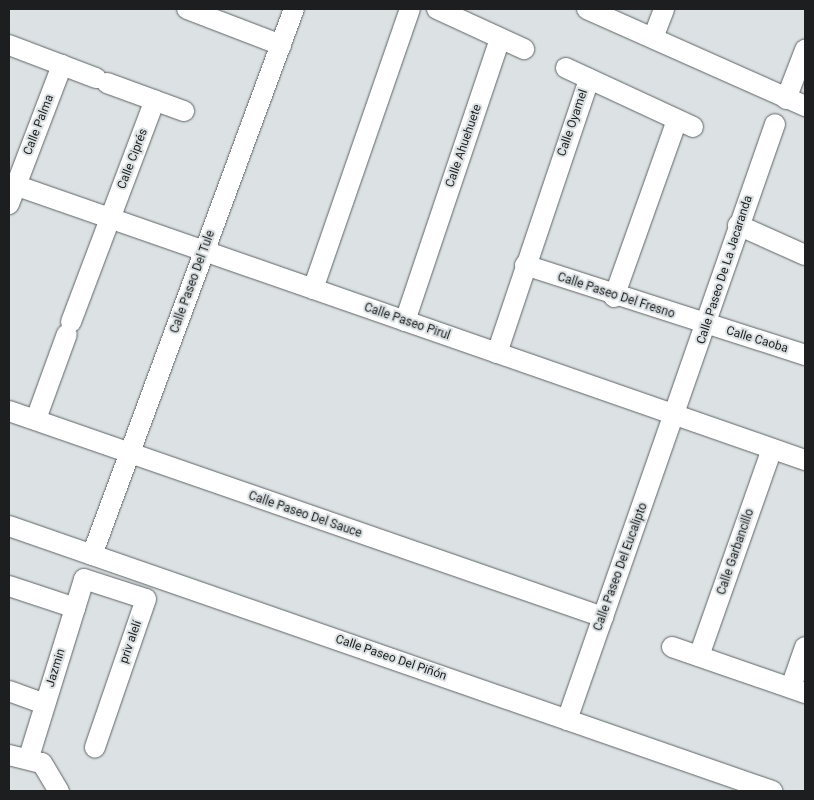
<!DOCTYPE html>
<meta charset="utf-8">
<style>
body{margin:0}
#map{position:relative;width:814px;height:800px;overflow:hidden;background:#dce2e4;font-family:Roboto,sans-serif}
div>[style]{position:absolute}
.roads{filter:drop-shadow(0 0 1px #5e6365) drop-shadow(0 0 1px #5e6365)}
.minor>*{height:20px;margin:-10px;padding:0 10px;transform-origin:10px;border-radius:10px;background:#fff}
span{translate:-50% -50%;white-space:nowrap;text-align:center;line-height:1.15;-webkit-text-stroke:4px #dce2e4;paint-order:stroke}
.street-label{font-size:12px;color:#1c1e1f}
.frame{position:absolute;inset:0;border:10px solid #1c1e1f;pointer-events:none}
</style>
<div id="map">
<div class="roads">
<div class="minor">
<div style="left:187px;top:9px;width:101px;rotate:21deg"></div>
<div style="left:437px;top:9px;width:96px;rotate:24.7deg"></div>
<div style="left:587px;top:9px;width:239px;rotate:24deg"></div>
<div style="left:653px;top:38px;width:31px;rotate:-69deg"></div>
<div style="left:9px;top:45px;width:93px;rotate:20.8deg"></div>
<div style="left:566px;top:68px;width:140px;rotate:24.9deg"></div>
<div style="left:107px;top:83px;width:82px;rotate:20deg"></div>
<div style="left:786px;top:99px;width:53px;rotate:-68.8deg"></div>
<div style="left:9px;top:183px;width:843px;rotate:19.19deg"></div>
<div style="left:9px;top:204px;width:149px;rotate:-69.1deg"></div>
<div style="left:738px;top:225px;width:73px;rotate:24.1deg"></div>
<div style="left:525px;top:265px;width:294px;rotate:17.8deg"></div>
<div style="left:313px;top:289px;width:296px;rotate:-70.9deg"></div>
<div style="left:614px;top:297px;width:188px;rotate:-70.4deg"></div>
<div style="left:405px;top:321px;width:298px;rotate:-71.4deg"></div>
<div style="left:71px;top:322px;width:237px;rotate:-69.3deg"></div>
<div style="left:497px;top:353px;width:289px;rotate:-71.4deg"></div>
<div style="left:9px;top:411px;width:629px;rotate:19.13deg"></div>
<div style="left:36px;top:419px;width:90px;rotate:-70deg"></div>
<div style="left:9px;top:526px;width:808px;rotate:19.15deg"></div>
<div style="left:92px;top:555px;width:582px;rotate:-69.7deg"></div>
<div style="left:9px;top:586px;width:70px;rotate:18.4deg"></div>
<div style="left:672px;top:647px;width:141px;rotate:19.1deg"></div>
<div style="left:699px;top:656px;width:219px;rotate:-70.6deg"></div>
<div style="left:791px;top:687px;width:42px;rotate:-70.7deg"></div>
<div style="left:9px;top:691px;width:38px;rotate:20deg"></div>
<div style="left:567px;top:720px;width:631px;rotate:-70.76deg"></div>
<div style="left:9px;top:755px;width:34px;rotate:14deg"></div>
<div style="left:42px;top:763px;width:33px;rotate:59deg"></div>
<div style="left:29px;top:757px;width:186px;rotate:-72.8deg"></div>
<div style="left:84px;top:579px;width:65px;rotate:17.9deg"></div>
<div style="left:146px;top:599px;width:157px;rotate:109deg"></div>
</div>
</div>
<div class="street-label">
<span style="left:573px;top:123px;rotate:-71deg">Calle Oyamel</span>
<span style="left:39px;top:125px;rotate:-69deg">Calle Palma</span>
<span style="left:464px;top:146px;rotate:-71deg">Calle Ahuehuete</span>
<span style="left:133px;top:159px;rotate:-69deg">Calle Ciprés</span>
<span style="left:725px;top:270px;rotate:-72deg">Calle Paseo De La Jacaranda</span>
<span style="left:193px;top:282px;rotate:-70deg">Calle Paseo Del Tule</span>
<span style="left:616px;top:296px;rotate:18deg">Calle Paseo Del Fresno</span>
<span style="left:407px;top:322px;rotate:19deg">Calle Paseo Pirul</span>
<span style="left:757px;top:340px;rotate:17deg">Calle Caoba</span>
<span style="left:305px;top:515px;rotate:19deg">Calle Paseo Del Sauce</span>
<span style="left:736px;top:552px;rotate:-71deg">Calle Garbancillo</span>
<span style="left:621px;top:567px;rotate:-70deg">Calle Paseo Del Eucalipto</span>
<span style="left:131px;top:642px;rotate:-71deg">priv alelí</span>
<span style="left:391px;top:658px;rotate:19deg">Calle Paseo Del Piñón</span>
<span style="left:56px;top:668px;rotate:-73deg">Jazmin</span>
</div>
<div class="frame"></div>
</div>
